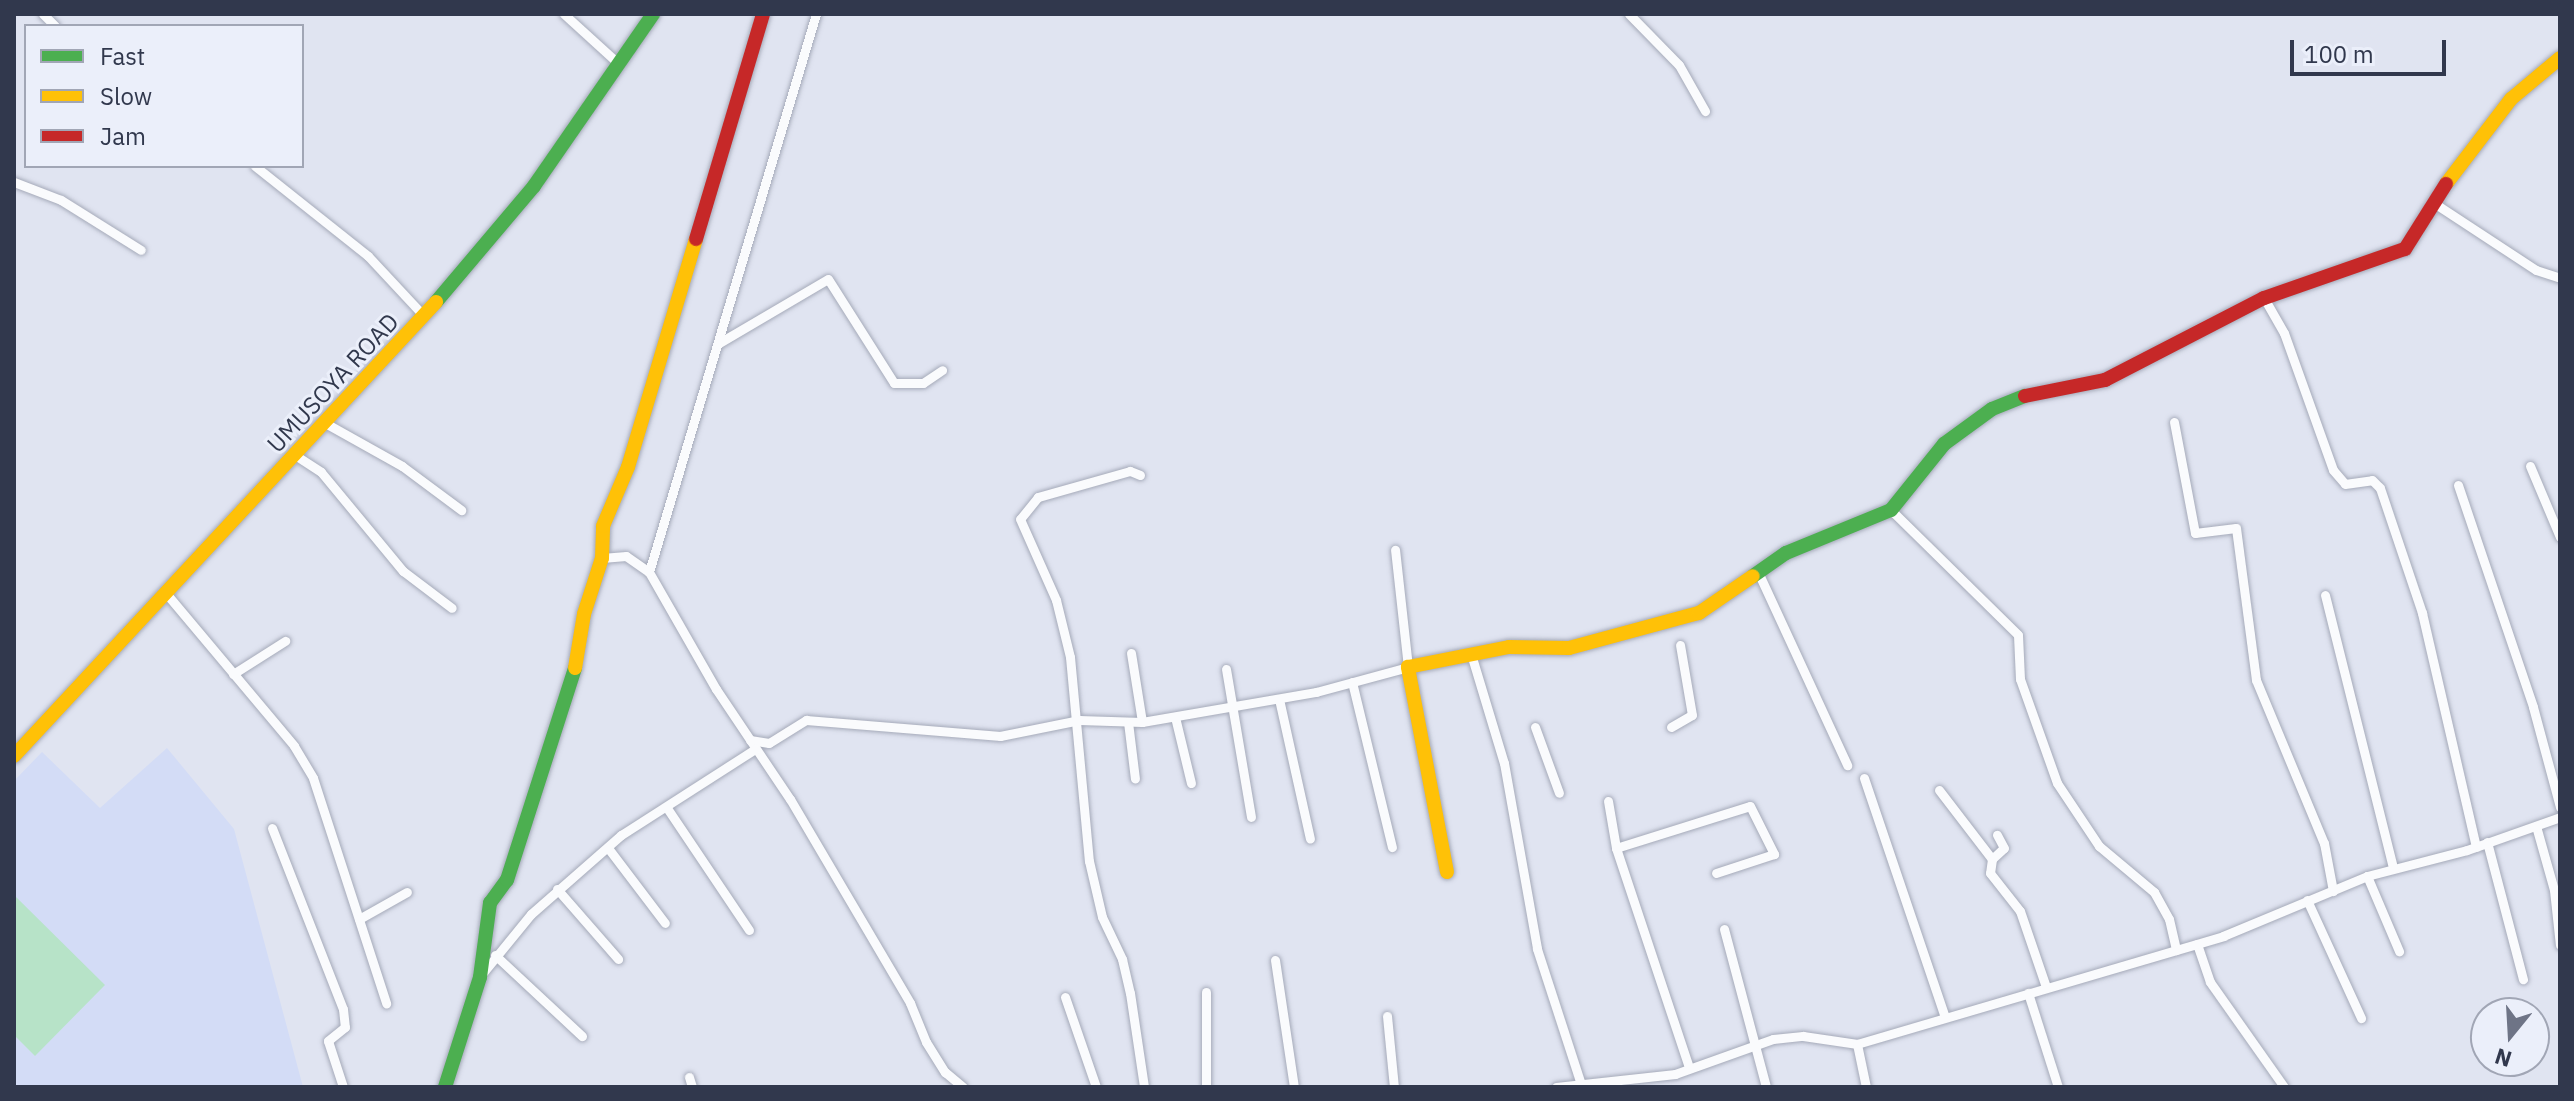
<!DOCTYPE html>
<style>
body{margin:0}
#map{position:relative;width:2574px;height:1101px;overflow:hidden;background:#e0e4f1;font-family:"IBM Plex Sans",sans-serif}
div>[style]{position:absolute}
.built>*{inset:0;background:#d3dcf6}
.green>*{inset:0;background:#b7e3c8}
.roads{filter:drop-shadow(0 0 2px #a5aab9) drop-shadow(0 0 2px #a5aab9)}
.street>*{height:9px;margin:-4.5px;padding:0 4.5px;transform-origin:4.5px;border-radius:4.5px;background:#fafbfd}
.fast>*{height:14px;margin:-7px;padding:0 7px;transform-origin:7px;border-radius:7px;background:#4caf50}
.slow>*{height:14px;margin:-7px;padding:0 7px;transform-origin:7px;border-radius:7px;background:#ffc107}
.jam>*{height:14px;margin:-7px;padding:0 7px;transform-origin:7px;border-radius:7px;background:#c62828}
span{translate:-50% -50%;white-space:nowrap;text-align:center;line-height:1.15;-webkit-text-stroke:6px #ebeffa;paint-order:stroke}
.street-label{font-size:24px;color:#31384d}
.frame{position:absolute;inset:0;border:16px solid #31384d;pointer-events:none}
.legend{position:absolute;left:24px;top:24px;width:280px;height:144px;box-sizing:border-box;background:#ebeffa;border:2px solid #a1a6b5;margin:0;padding:10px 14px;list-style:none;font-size:24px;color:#31384d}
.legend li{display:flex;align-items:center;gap:16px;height:40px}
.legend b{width:40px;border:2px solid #a1a6b5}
.north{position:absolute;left:2470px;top:997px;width:80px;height:80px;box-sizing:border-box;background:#ebeffa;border:2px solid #a1a6b5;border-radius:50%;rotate:198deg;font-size:22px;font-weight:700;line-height:32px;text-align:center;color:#31384d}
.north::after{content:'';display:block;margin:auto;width:28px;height:36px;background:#6e7486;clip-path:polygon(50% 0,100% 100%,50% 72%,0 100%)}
.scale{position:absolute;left:2290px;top:40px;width:156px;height:36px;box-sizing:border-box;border:4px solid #31384d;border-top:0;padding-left:10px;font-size:24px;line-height:28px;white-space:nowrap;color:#31384d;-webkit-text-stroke:6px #ebeffa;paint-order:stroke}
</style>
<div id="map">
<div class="built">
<div style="clip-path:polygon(167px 748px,234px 829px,303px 1087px,14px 1087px,14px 781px,42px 752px,100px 808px)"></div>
</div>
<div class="green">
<div style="clip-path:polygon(14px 895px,105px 985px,35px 1056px,14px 1035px)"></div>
</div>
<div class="roads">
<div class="street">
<div style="left:43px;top:14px;width:17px;rotate:45deg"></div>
<div style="left:564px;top:14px;width:74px;rotate:42.3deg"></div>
<div style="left:1629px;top:14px;width:71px;rotate:45.6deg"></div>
<div style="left:1679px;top:65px;width:53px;rotate:60.5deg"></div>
<div style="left:255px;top:166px;width:144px;rotate:38.5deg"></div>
<div style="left:368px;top:256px;width:82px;rotate:47deg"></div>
<div style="left:14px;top:182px;width:50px;rotate:21deg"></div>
<div style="left:61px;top:200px;width:94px;rotate:32deg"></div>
<div style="left:2434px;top:203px;width:122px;rotate:33.3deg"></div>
<div style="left:2536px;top:270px;width:25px;rotate:18deg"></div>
<div style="left:2264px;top:298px;width:40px;rotate:60.3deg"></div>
<div style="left:2284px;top:333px;width:145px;rotate:70.3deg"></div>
<div style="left:2333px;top:470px;width:18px;rotate:49deg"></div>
<div style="left:2345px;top:484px;width:27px;rotate:-8deg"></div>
<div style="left:2372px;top:480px;width:11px;rotate:45deg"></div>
<div style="left:2380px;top:488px;width:132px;rotate:71.4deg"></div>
<div style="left:2422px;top:613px;width:240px;rotate:77deg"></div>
<div style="left:719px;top:343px;width:126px;rotate:-30.4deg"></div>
<div style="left:828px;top:279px;width:123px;rotate:57.6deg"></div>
<div style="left:894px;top:383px;width:29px"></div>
<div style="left:923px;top:383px;width:23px;rotate:-34deg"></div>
<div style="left:2174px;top:422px;width:113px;rotate:79.3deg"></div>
<div style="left:2195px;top:533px;width:41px;rotate:-7deg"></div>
<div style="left:2236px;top:528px;width:153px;rotate:82.5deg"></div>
<div style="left:2256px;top:680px;width:177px;rotate:67.4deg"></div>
<div style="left:2324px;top:843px;width:49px;rotate:79.4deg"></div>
<div style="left:327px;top:424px;width:86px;rotate:29.2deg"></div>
<div style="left:402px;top:466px;width:74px;rotate:36.7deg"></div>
<div style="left:295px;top:455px;width:31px;rotate:33deg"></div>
<div style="left:321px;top:472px;width:129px;rotate:50.4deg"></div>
<div style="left:403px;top:571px;width:61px;rotate:37.1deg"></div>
<div style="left:2530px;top:466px;width:77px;rotate:67.1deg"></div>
<div style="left:1140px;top:475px;width:11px;rotate:-158deg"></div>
<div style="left:1130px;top:471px;width:96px;rotate:164.2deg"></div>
<div style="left:1038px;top:497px;width:28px;rotate:129deg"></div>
<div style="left:1020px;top:519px;width:89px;rotate:66deg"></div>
<div style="left:1056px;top:600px;width:59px;rotate:76.2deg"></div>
<div style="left:1070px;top:657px;width:205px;rotate:84.7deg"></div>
<div style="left:1089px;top:861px;width:57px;rotate:76.9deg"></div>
<div style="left:1102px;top:917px;width:47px;rotate:64.5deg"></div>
<div style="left:1122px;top:959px;width:35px;rotate:77deg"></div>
<div style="left:1130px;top:993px;width:95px;rotate:81.5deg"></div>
<div style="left:2458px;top:485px;width:234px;rotate:71.3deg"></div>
<div style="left:2533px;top:707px;width:104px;rotate:74.9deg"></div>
<div style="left:1891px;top:510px;width:178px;rotate:44.5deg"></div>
<div style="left:2018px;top:635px;width:44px;rotate:87.4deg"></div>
<div style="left:2020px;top:679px;width:110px;rotate:70.4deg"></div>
<div style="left:2057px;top:783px;width:76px;rotate:56.3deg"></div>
<div style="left:2099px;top:846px;width:72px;rotate:39.9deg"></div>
<div style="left:2154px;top:892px;width:31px;rotate:61deg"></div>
<div style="left:2169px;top:919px;width:32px;rotate:77deg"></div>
<div style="left:602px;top:558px;width:24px;rotate:-5deg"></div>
<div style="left:626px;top:556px;width:28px;rotate:35deg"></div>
<div style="left:649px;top:572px;width:135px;rotate:60.2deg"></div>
<div style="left:716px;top:689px;width:133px;rotate:56.1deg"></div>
<div style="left:790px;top:799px;width:237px;rotate:59.5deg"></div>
<div style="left:910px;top:1003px;width:42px;rotate:67.7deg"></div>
<div style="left:926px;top:1042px;width:36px;rotate:58deg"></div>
<div style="left:945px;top:1072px;width:23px;rotate:40deg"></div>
<div style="left:649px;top:572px;width:582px;rotate:-73.34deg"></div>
<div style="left:1758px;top:572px;width:213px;rotate:65.2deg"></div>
<div style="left:165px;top:592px;width:201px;rotate:50deg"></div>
<div style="left:294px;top:746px;width:37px;rotate:59deg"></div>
<div style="left:313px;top:778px;width:237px;rotate:72deg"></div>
<div style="left:2325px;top:595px;width:280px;rotate:76deg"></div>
<div style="left:1131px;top:653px;width:70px;rotate:80.9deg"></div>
<div style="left:1471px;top:654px;width:114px;rotate:73.2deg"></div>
<div style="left:1504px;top:763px;width:189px;rotate:79.9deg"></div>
<div style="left:1537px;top:949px;width:139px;rotate:72deg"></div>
<div style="left:1226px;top:669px;width:150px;rotate:80.4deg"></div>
<div style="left:233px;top:674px;width:62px;rotate:-32.4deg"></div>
<div style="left:1352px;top:682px;width:170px;rotate:76.4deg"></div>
<div style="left:1279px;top:699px;width:143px;rotate:77.5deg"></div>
<div style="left:1175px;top:717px;width:68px;rotate:76.4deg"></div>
<div style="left:1128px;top:722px;width:57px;rotate:83deg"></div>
<div style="left:1535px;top:727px;width:70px;rotate:70deg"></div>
<div style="left:1671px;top:727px;width:24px;rotate:-30deg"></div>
<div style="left:1692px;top:715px;width:71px;rotate:-99.7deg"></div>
<div style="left:750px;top:740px;width:19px;rotate:9deg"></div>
<div style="left:769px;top:743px;width:44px;rotate:-31.9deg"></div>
<div style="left:806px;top:720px;width:195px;rotate:4.7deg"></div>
<div style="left:1000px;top:736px;width:81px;rotate:-11.4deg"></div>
<div style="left:1079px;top:720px;width:63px;rotate:1.8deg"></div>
<div style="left:1142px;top:722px;width:177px;rotate:-9.8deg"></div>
<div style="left:1316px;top:692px;width:95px;rotate:-15.2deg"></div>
<div style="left:1408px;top:667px;width:118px;rotate:-96.3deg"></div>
<div style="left:1864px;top:778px;width:252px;rotate:71.3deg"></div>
<div style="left:1939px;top:790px;width:87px;rotate:52.5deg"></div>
<div style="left:1992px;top:859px;width:14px;rotate:98deg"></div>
<div style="left:1990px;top:873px;width:48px;rotate:51.7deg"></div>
<div style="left:2020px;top:911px;width:80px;rotate:71.1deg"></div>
<div style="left:1608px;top:801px;width:48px;rotate:80.3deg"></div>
<div style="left:1616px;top:848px;width:232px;rotate:71.6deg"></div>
<div style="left:667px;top:808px;width:147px;rotate:56.1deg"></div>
<div style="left:2536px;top:826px;width:66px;rotate:74.3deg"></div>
<div style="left:2554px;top:890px;width:55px;rotate:83.8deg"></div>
<div style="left:272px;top:828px;width:194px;rotate:68.6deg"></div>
<div style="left:343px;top:1009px;width:18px;rotate:84deg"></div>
<div style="left:345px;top:1027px;width:22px;rotate:141deg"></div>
<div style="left:328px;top:1041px;width:48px;rotate:71.9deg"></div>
<div style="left:2487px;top:842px;width:142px;rotate:75.3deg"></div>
<div style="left:608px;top:848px;width:94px;rotate:52.8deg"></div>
<div style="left:1616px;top:848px;width:140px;rotate:-17.4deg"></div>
<div style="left:1750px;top:806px;width:54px;rotate:63.4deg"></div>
<div style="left:1774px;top:854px;width:61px;rotate:161.9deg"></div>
<div style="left:1992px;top:859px;width:16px;rotate:-43deg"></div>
<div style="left:2004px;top:848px;width:15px;rotate:-118deg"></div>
<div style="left:2367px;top:876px;width:82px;rotate:66.9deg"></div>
<div style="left:557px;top:889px;width:93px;rotate:48.9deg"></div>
<div style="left:2307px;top:900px;width:130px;rotate:65.4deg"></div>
<div style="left:359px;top:919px;width:55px;rotate:-29.4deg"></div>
<div style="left:1724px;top:929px;width:163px;rotate:75.1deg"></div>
<div style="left:2197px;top:944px;width:40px;rotate:71.1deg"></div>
<div style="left:2210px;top:982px;width:128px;rotate:54.8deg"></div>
<div style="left:495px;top:955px;width:119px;rotate:43deg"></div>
<div style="left:1275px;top:960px;width:128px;rotate:81.5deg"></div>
<div style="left:482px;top:974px;width:77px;rotate:-50.8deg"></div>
<div style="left:531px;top:914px;width:120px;rotate:-41.3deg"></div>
<div style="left:621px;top:835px;width:159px;rotate:-32.7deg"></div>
<div style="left:2028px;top:993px;width:99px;rotate:72.3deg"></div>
<div style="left:1065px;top:997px;width:95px;rotate:71deg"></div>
<div style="left:1387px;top:1016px;width:71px;rotate:84.4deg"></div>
<div style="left:1857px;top:1044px;width:44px;rotate:78.2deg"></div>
<div style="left:689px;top:1077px;width:10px;rotate:73deg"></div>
<div style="left:1206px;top:1087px;width:95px;rotate:-90deg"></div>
<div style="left:1556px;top:1087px;width:120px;rotate:-6.2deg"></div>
<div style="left:1675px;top:1074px;width:104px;rotate:-19.7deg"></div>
<div style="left:1773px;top:1039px;width:30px;rotate:-6deg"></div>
<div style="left:1803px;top:1036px;width:55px;rotate:8.4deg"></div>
<div style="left:1857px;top:1044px;width:382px;rotate:-16.4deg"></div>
<div style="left:2223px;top:936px;width:156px;rotate:-22.6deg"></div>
<div style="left:2367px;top:876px;width:103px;rotate:-14.6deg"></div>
<div style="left:2467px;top:850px;width:99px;rotate:-19.5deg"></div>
</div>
<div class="fast">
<div style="left:436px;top:302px;width:152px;rotate:-49.8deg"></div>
<div style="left:534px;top:186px;width:209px;rotate:-55.3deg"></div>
<div style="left:1753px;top:576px;width:40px;rotate:-34.9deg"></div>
<div style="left:1786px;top:553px;width:113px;rotate:-22.3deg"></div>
<div style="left:1891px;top:510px;width:85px;rotate:-51.2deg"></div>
<div style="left:1944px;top:444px;width:59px;rotate:-36.1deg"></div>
<div style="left:1992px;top:409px;width:35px;rotate:-22deg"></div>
<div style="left:445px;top:1087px;width:115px;rotate:-72.3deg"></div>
<div style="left:480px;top:977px;width:75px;rotate:-82.3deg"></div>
<div style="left:490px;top:903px;width:29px;rotate:-54deg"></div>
<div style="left:507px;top:880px;width:223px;rotate:-72.2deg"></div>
</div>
<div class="slow">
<div style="left:2446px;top:184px;width:107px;rotate:-52.6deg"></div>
<div style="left:2511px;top:99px;width:64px;rotate:-39.9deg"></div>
<div style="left:575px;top:668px;width:55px;rotate:-80.5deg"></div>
<div style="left:584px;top:614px;width:59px;rotate:-72.2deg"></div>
<div style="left:602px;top:558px;width:32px;rotate:-88deg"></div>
<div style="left:603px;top:526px;width:64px;rotate:-67deg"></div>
<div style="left:628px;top:467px;width:238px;rotate:-73.4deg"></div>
<div style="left:14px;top:756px;width:620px;rotate:-47.09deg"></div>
<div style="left:1447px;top:872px;width:209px;rotate:-100.8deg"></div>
<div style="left:1408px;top:667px;width:103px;rotate:-11.2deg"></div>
<div style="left:1509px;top:647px;width:60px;rotate:1deg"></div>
<div style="left:1569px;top:648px;width:135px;rotate:-15.1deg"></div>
<div style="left:1699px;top:613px;width:65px;rotate:-34.4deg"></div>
</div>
<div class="jam">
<div style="left:696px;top:239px;width:235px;rotate:-73.4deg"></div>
<div style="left:2025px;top:396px;width:82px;rotate:-11.3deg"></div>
<div style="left:2105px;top:380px;width:179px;rotate:-27.3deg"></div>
<div style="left:2264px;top:298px;width:149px;rotate:-19.2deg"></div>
<div style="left:2405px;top:249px;width:77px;rotate:-57.8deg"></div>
</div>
</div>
<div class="street-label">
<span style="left:333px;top:383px;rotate:-47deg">UMUSOYA ROAD</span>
</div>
<div class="frame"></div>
<ul class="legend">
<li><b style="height:10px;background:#4caf50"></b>Fast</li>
<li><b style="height:10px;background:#ffc107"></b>Slow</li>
<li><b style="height:10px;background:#c62828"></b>Jam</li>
</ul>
<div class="north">N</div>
<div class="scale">100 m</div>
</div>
